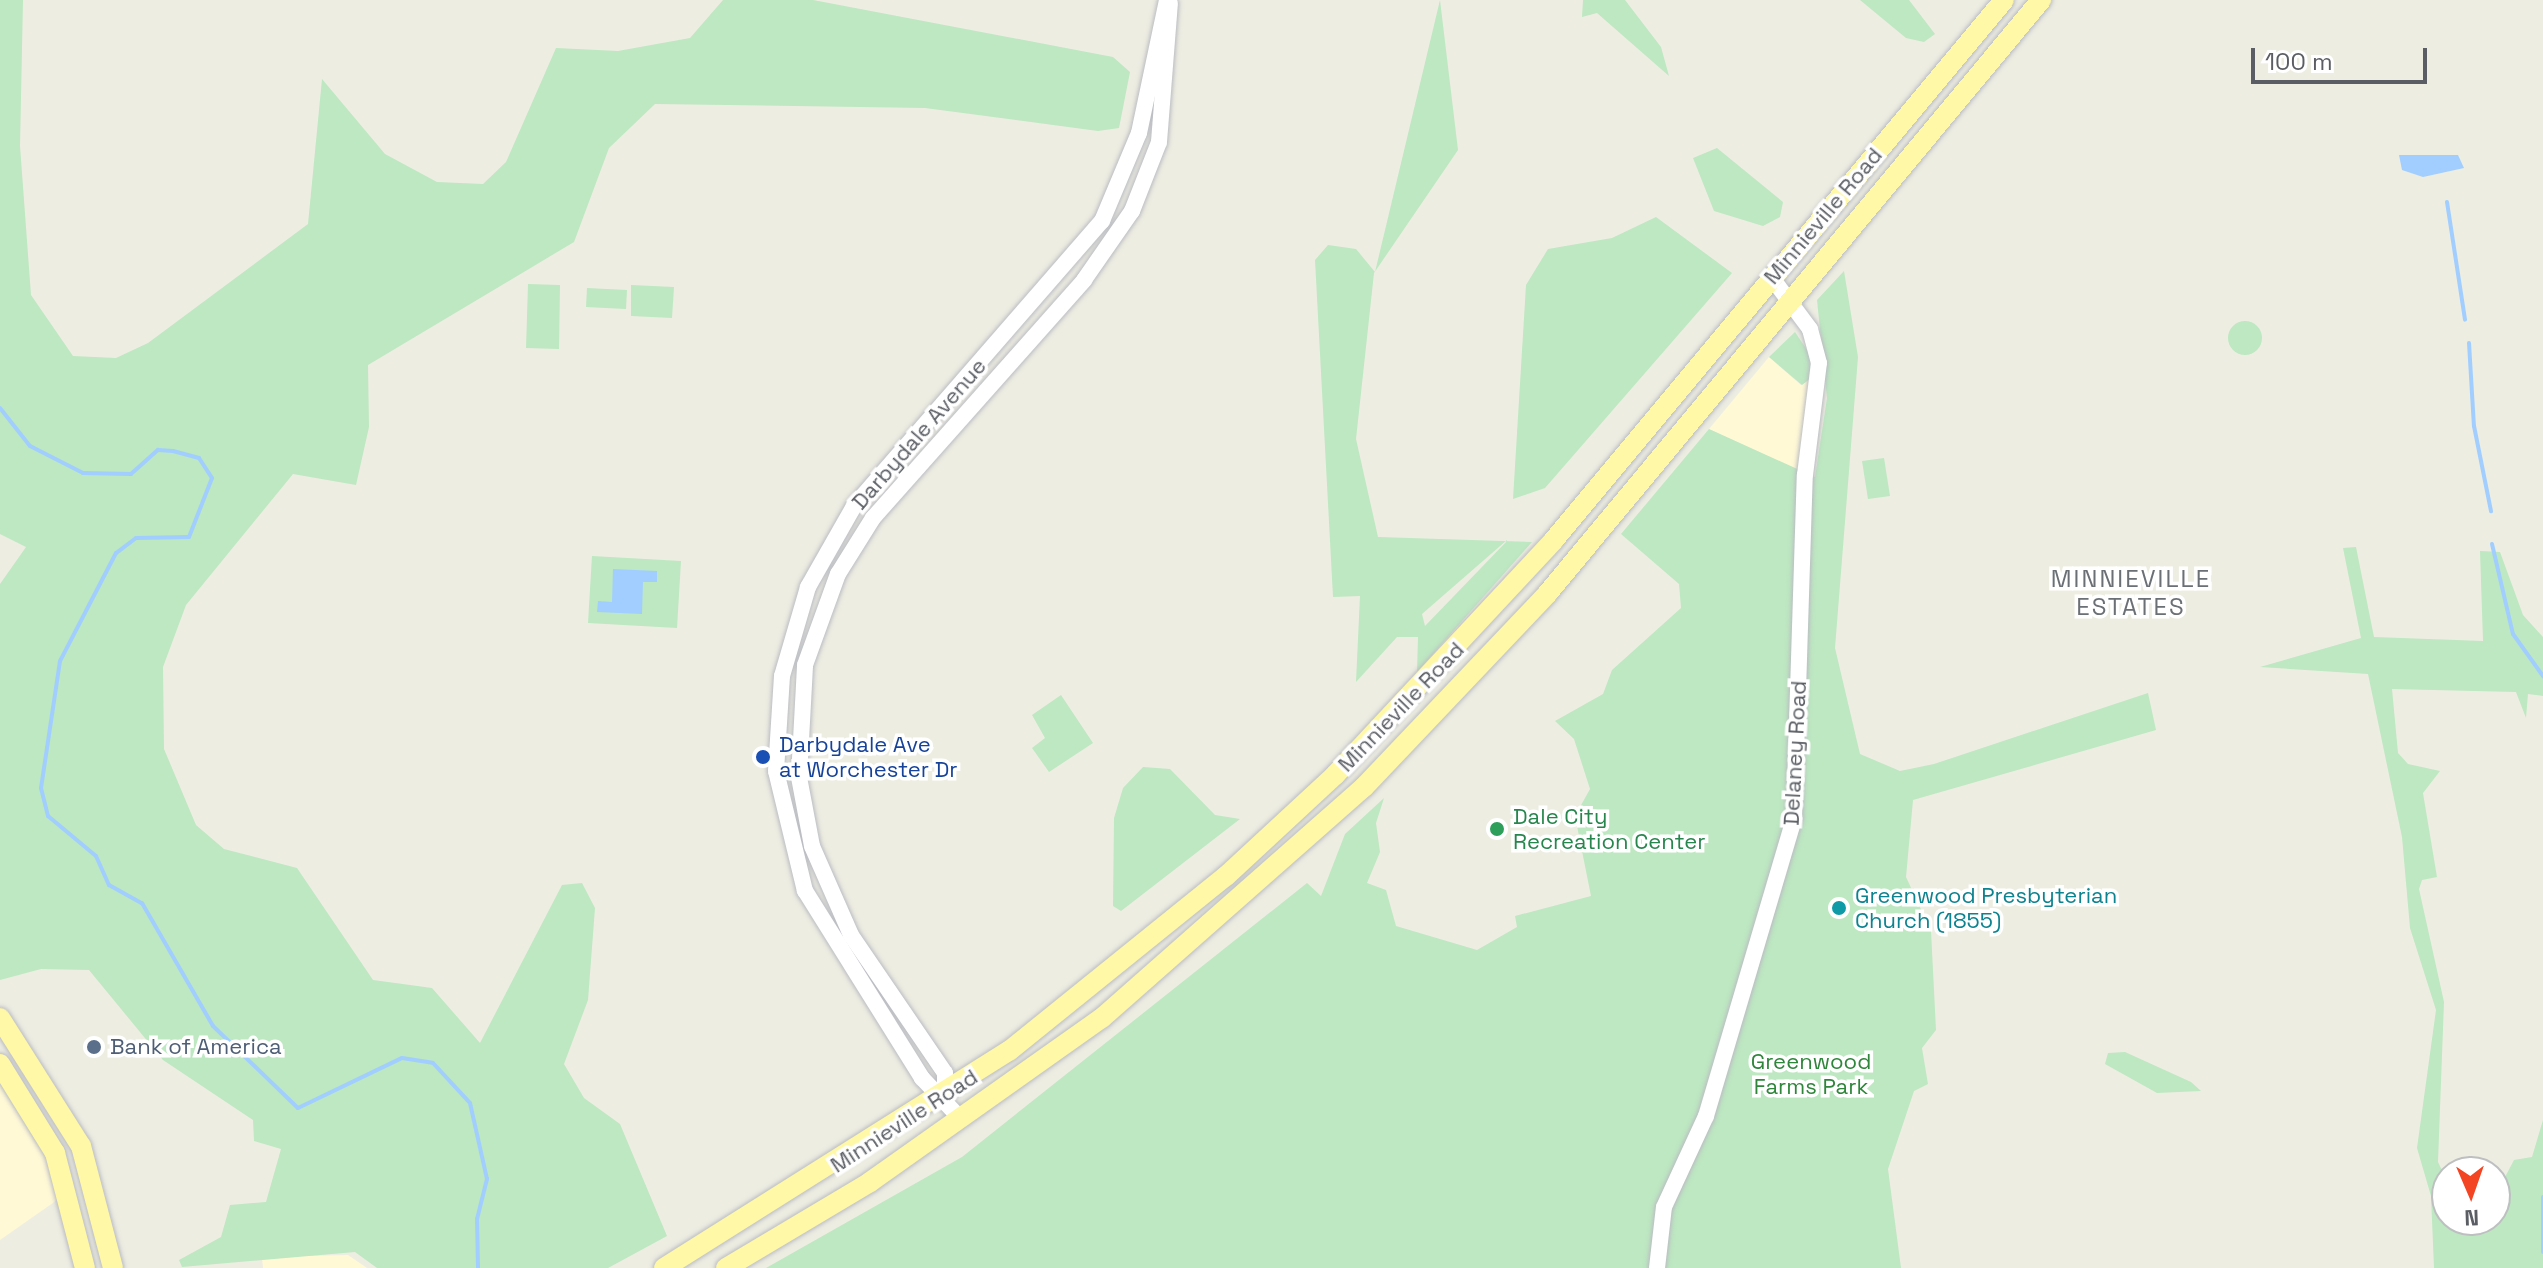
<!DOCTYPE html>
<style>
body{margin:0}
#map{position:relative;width:2543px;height:1268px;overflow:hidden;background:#eeede2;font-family:"Space Grotesk",sans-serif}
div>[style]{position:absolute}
.commercial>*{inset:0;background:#fff9d6}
.green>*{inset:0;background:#bde8c1}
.round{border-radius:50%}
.water>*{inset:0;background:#a1ceff}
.stream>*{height:4px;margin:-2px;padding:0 2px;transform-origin:2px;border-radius:2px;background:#a1ceff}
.roads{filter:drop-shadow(0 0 2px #babcc2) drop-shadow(0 0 2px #babcc2)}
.minor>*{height:16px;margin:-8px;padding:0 8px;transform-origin:8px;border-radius:8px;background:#fff}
.major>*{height:20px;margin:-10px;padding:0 10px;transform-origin:10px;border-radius:10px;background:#fff8a6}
.dots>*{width:22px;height:22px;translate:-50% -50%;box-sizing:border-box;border:4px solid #fff;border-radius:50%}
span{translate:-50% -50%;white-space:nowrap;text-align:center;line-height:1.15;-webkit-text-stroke:7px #fff;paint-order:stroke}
.street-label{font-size:22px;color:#5a5e64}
.transit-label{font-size:22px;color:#164399}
.left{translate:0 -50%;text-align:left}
.leisure-label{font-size:22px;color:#27864d}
.culture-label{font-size:22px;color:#0d838f}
.service-label{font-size:22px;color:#4e5e75}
.park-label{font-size:22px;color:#2f863b}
.neighbourhood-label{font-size:24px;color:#6b7076;letter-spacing:2px}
.north{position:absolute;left:2431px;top:1156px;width:80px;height:80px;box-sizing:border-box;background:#fff;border:2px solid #bdbfc1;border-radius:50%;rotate:178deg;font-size:22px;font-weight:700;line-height:32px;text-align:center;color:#5a5e64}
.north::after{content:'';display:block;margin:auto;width:28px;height:36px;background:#f34523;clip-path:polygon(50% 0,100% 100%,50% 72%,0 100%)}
.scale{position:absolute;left:2251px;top:48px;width:176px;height:36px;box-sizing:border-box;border:4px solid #5a5e64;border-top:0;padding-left:10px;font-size:24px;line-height:28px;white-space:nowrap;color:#5a5e64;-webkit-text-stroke:6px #fff;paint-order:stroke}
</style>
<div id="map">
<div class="commercial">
<div style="clip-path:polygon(1769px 357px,1801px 385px,1811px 378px,1798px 470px,1709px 429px)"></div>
<div style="clip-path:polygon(0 1067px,43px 1128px,60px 1198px,0 1240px)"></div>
<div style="clip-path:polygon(348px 1255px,367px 1268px,263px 1268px,262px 1257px)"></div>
</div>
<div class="green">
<div style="clip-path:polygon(0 0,23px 0,20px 146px,31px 295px,73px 356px,116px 358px,148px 343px,308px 224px,322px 79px,385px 154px,437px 182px,483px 184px,506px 162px,556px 48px,618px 51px,690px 38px,723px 0,813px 0,1113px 57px,1130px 72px,1119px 128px,1098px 131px,925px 108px,655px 104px,609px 148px,574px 242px,368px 365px,369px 427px,356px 485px,293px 474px,186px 605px,163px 667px,164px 749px,196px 825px,224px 849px,297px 868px,373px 980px,432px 988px,480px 1043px,562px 885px,582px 883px,595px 908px,588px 1000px,564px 1064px,584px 1098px,620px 1124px,667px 1236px,608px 1268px,377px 1268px,355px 1252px,182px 1267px,179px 1260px,221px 1237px,230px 1205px,266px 1202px,281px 1149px,254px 1141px,253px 1120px,163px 1060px,89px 970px,41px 969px,0 980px,0 584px,26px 547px,0 534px)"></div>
<div style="clip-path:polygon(evenodd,1440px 0,1458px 150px,1374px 273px,1356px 439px,1378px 537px,1532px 542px,1417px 672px,1418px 637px,1397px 637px,1356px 682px,1360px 596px,1333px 597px,1315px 260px,1328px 245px,1356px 249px,1375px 272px,1440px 0,1507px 540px,1507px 541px,1425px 626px,1422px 614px,1507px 540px)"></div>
<div style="clip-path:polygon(1583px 0,1625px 0,1661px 47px,1669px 76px,1597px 13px,1582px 17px)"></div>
<div style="clip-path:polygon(1860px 0,1909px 0,1935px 34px,1924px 42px,1906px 38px)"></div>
<div style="clip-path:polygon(1717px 148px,1783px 202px,1780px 217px,1763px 226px,1714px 211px,1693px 158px)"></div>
<div style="clip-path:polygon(1656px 217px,1732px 273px,1545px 488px,1513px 499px,1526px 285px,1548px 249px,1612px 238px)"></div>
<div style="clip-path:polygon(1844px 271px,1858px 357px,1835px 648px,1860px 754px,1900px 771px,1934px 764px,2148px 693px,2156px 730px,1913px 800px,1906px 877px,1931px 931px,1936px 1030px,1922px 1048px,1928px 1084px,1914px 1091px,1888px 1169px,1901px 1268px,766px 1268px,962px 1157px,1307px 883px,1321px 896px,1345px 834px,1384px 798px,1376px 823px,1380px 852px,1367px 883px,1386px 890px,1396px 926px,1477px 950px,1517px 927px,1515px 916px,1591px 896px,1575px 816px,1590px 789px,1574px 739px,1555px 721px,1603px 694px,1612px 670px,1681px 608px,1679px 584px,1621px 534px,1709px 429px,1815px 477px,1827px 398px,1817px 300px)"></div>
<div style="clip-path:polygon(528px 284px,560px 285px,559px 349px,526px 348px)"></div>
<div style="clip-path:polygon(631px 285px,674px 287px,672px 318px,631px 316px)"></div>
<div style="clip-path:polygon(587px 288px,627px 290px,626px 309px,586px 307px)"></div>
<div class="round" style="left:2228px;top:321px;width:34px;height:34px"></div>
<div style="clip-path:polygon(1795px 332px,1809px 353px,1811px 378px,1802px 385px,1769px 357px)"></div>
<div style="clip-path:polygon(1884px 458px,1890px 496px,1868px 499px,1862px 461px)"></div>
<div style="clip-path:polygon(2356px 547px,2374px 637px,2483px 641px,2480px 551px,2500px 552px,2523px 615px,2543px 637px,2543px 696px,2528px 694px,2526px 718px,2516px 692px,2392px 689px,2398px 753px,2408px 764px,2440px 771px,2423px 793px,2437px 877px,2422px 880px,2419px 889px,2444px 1002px,2438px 1162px,2447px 1181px,2447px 1220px,2495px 1220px,2495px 1196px,2514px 1160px,2532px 1157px,2543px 1120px,2543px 1268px,2434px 1268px,2431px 1196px,2417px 1148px,2436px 1010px,2410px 928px,2402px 837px,2368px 674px,2260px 667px,2361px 638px,2343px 548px)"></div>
<div style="clip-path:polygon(592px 556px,681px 561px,677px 628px,588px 623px)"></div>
<div style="clip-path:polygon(1061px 695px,1093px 743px,1049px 772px,1032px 748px,1045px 738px,1032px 715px)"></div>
<div style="clip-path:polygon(1143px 767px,1170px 769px,1215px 815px,1240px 819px,1121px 911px,1113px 906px,1114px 818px,1123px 788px)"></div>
<div style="clip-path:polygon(2125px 1052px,2191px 1082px,2201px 1091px,2157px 1093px,2105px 1064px,2108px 1053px)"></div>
</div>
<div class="water">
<div style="clip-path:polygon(2399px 155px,2458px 155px,2464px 168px,2423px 177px,2402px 170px)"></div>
<div style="clip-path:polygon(613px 569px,657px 571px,657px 582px,643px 582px,642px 614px,597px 612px,598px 601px,612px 602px)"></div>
</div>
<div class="stream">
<div style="left:2447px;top:202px;width:119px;rotate:81.3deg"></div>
<div style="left:2469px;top:343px;width:83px;rotate:86.6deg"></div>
<div style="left:2474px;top:426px;width:87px;rotate:78.7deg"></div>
<div style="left:0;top:408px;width:48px;rotate:51.7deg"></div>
<div style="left:30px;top:446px;width:59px;rotate:27deg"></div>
<div style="left:83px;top:473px;width:48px;rotate:1.2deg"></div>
<div style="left:131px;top:474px;width:36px;rotate:-42deg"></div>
<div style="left:158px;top:450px;width:15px;rotate:4deg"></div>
<div style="left:173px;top:451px;width:27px;rotate:15deg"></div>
<div style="left:199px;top:458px;width:24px;rotate:57deg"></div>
<div style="left:212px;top:478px;width:63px;rotate:111.3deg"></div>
<div style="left:189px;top:537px;width:53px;rotate:178.9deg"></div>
<div style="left:136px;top:538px;width:25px;rotate:143deg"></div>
<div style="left:116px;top:553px;width:122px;rotate:117.4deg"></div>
<div style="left:60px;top:661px;width:128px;rotate:98.5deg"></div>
<div style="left:41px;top:788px;width:29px;rotate:76deg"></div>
<div style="left:48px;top:816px;width:62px;rotate:39.8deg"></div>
<div style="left:96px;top:856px;width:32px;rotate:66deg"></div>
<div style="left:109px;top:885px;width:38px;rotate:29deg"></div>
<div style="left:142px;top:903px;width:142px;rotate:60deg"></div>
<div style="left:213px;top:1026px;width:118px;rotate:44deg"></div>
<div style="left:298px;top:1108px;width:115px;rotate:-25.7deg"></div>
<div style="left:402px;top:1058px;width:31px;rotate:9deg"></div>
<div style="left:433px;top:1063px;width:54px;rotate:47.2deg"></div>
<div style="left:470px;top:1103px;width:78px;rotate:77.4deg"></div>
<div style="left:487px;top:1179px;width:41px;rotate:104deg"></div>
<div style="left:477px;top:1219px;width:49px;rotate:88.8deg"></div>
<div style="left:2492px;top:544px;width:92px;rotate:76.9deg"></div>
<div style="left:2513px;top:634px;width:52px;rotate:54.5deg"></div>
<div style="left:2543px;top:1197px;width:55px;rotate:90deg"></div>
</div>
<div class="roads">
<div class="minor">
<div style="left:945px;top:1096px;width:23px;rotate:-90deg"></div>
<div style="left:945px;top:1073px;width:167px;rotate:-124.3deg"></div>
<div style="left:851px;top:935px;width:97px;rotate:-113.7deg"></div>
<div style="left:812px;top:846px;width:70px;rotate:-100.7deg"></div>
<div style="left:799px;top:777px;width:112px;rotate:-86.9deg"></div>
<div style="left:805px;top:665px;width:97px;rotate:-70.1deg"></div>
<div style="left:838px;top:574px;width:66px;rotate:-58deg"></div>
<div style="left:873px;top:518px;width:318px;rotate:-48.4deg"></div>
<div style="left:1084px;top:280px;width:84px;rotate:-55.2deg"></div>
<div style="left:1132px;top:211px;width:74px;rotate:-68.6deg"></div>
<div style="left:1159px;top:142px;width:139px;rotate:-85.5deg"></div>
<div style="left:961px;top:1119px;width:57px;rotate:-133.6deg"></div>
<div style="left:922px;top:1078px;width:221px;rotate:-122deg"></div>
<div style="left:805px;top:891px;width:123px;rotate:-103.6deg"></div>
<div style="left:776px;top:771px;width:95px;rotate:-86.4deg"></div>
<div style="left:782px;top:676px;width:93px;rotate:-73.7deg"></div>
<div style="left:808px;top:587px;width:93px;rotate:-60.4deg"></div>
<div style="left:854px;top:506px;width:378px;rotate:-49deg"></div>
<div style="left:1102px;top:221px;width:95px;rotate:-67.2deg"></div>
<div style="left:1139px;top:133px;width:136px;rotate:-78.1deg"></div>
<div style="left:1657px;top:1268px;width:61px;rotate:-83.5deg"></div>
<div style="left:1664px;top:1207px;width:100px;rotate:-65.2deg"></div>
<div style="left:1706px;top:1116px;width:311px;rotate:-73.5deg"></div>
<div style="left:1794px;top:818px;width:343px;rotate:-88.2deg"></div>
<div style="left:1805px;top:475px;width:113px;rotate:-82.9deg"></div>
<div style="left:1819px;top:363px;width:35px;rotate:-105deg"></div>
<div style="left:1810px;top:329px;width:64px;rotate:-126.7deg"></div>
</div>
<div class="major">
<div style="left:0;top:1018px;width:151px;rotate:57.7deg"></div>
<div style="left:81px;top:1146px;width:126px;rotate:75.3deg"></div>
<div style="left:0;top:1064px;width:105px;rotate:58.3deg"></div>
<div style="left:55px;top:1153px;width:119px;rotate:75.4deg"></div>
<div style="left:664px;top:1268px;width:408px;rotate:-32.2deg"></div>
<div style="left:1009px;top:1051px;width:279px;rotate:-38.9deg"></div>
<div style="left:1226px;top:876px;width:149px;rotate:-42.8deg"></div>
<div style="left:1335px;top:775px;width:320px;rotate:-47deg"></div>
<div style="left:1553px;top:541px;width:704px;rotate:-50.18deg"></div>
<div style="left:726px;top:1268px;width:168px;rotate:-30.8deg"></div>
<div style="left:870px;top:1182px;width:284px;rotate:-35.3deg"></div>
<div style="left:1102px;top:1018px;width:349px;rotate:-41.4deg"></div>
<div style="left:1364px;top:787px;width:266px;rotate:-46.5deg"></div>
<div style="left:1547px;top:594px;width:773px;rotate:-50.25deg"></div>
</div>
</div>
<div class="dots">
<div style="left:763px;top:757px;background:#1a4fb4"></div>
<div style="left:1497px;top:829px;background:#2e9e5b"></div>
<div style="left:1839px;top:908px;background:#0f9aa8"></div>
<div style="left:94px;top:1047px;background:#5c6f8a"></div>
</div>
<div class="street-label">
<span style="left:1823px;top:216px;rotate:-50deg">Minnieville Road</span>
<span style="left:919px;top:434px;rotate:-49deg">Darbydale Avenue</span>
<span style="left:1401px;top:707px;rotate:-46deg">Minnieville Road</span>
<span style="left:1795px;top:753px;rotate:-87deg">Delaney Road</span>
<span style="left:904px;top:1121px;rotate:-33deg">Minnieville Road</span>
</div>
<div class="transit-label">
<span class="left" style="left:779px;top:757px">Darbydale Ave<br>at Worchester Dr</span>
</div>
<div class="leisure-label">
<span class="left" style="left:1513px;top:829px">Dale City<br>Recreation Center</span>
</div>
<div class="culture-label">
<span class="left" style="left:1855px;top:908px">Greenwood Presbyterian<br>Church (1855)</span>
</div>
<div class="service-label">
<span class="left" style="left:110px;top:1047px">Bank of America</span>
</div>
<div class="park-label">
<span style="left:1811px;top:1074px">Greenwood<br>Farms Park</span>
</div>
<div class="neighbourhood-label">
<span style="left:2131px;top:593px">MINNIEVILLE<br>ESTATES</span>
</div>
<div class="north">N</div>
<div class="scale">100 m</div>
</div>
